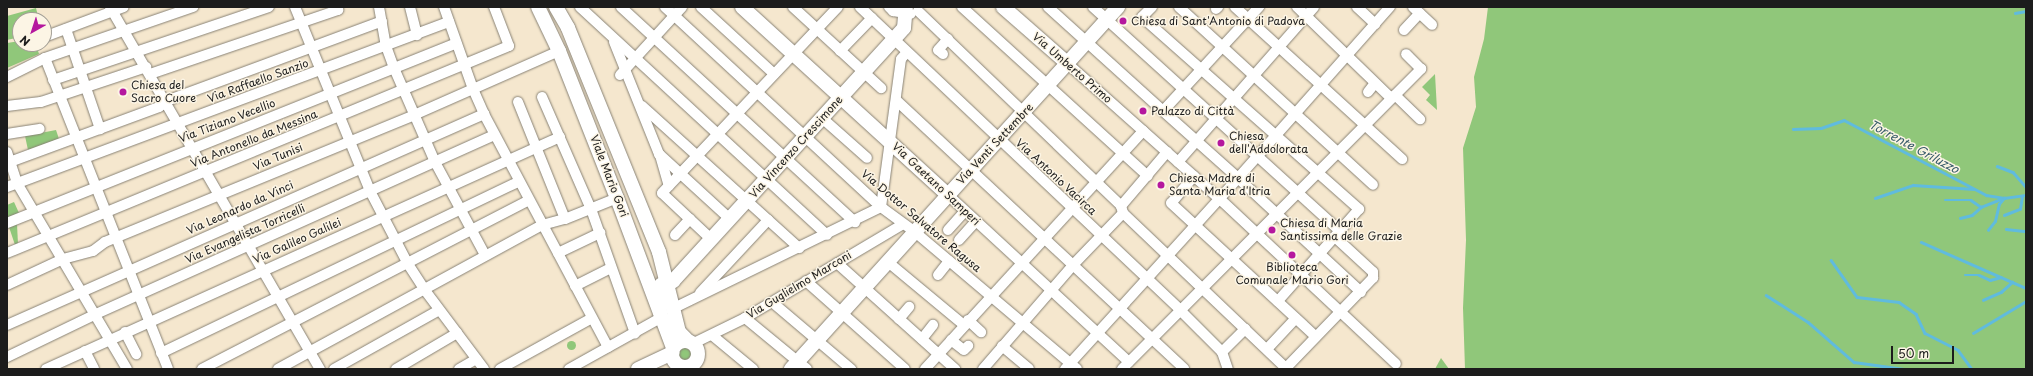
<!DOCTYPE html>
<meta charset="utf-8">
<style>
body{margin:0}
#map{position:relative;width:2033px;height:376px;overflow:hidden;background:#f5e7ce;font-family:"Playpen Sans",sans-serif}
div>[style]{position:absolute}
.green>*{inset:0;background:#90c77a}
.round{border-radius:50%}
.stream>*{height:2.5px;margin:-1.25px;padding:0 1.25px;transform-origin:1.25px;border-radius:1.25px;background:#60bbde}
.roads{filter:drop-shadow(0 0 1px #888275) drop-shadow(0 0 1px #888275)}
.street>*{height:10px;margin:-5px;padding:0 5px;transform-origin:5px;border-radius:5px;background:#fff}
.secondary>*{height:14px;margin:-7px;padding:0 7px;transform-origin:7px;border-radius:7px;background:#fff}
.secondary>.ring{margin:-7px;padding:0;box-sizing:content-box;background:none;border:14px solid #fff;border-radius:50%}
.dots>*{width:11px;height:11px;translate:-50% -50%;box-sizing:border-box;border:2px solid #fcf5e5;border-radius:50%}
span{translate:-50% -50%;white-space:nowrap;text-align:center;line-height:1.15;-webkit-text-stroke:3px #fcf5e5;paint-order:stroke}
.poi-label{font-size:11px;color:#1c1c1c}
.left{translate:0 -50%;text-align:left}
.street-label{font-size:11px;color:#1c1c1c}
.water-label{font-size:12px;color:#375c6a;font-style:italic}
.frame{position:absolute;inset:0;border:8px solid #1c1c1c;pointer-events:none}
.north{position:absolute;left:12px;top:12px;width:40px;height:40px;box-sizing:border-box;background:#fcf5e5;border:1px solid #a29e95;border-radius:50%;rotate:219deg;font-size:11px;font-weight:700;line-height:16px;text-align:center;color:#1c1c1c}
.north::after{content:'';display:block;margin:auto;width:14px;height:18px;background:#b5179e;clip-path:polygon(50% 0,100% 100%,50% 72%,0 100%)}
.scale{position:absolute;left:1891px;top:346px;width:63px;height:18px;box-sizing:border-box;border:2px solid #1c1c1c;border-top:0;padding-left:5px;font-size:12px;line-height:14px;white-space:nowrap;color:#1c1c1c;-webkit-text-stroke:3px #fcf5e5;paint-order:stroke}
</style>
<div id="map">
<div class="green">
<div style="clip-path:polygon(1488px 7px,2026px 7px,2026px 369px,1465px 369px,1463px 308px,1466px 240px,1463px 148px,1476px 107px,1474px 77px,1484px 39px)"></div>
<div style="clip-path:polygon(36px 8px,39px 20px,20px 20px,20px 37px,7px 40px,7px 16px)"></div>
<div style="clip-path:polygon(20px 41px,20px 44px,36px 44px,39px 54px,7px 68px,7px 43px)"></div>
<div style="clip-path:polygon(1435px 74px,1437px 110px,1426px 100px,1430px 95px,1422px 87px)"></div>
<div style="clip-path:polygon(56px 130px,59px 139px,28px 150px,25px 136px)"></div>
<div style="clip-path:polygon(14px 202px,19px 213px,7px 218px,7px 205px)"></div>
<div style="clip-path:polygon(17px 224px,18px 244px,15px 245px,9px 227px)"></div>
<div class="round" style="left:566.5px;top:340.5px;width:9px;height:9px"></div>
<div class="round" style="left:677px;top:347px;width:14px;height:14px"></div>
<div style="clip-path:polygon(1441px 358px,1449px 369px,1435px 369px)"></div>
</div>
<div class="stream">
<div style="left:2015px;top:13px;width:11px;rotate:-10deg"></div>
<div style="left:1793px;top:129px;width:28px;rotate:-2deg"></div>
<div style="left:1821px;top:128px;width:24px;rotate:-19deg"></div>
<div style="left:1844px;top:120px;width:161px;rotate:27.8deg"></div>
<div style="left:1986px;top:195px;width:18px;rotate:9deg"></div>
<div style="left:2004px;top:198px;width:22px;rotate:-8deg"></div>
<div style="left:1997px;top:166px;width:17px;rotate:21deg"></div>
<div style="left:2013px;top:172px;width:20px;rotate:49deg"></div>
<div style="left:1875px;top:198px;width:40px;rotate:-18.9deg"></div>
<div style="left:1913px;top:185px;width:61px;rotate:3.8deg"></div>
<div style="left:1945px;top:200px;width:26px"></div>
<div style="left:1971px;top:200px;width:12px;rotate:35deg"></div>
<div style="left:1981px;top:207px;width:24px;rotate:-22deg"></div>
<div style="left:2004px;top:215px;width:17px;rotate:-21deg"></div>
<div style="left:2020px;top:209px;width:13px;rotate:-81deg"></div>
<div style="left:1960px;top:218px;width:12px;rotate:-14deg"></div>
<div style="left:1972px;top:215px;width:12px;rotate:-42deg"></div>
<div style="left:2006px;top:229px;width:20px;rotate:6deg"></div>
<div style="left:1988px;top:230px;width:11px;rotate:-52deg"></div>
<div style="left:1995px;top:221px;width:17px;rotate:-77deg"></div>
<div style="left:1999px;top:204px;width:8px;rotate:-50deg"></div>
<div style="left:1921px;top:242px;width:115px;rotate:23.7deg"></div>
<div style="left:1831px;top:260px;width:45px;rotate:54.9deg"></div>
<div style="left:1857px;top:297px;width:42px;rotate:6.8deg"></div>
<div style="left:1899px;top:302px;width:21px;rotate:35deg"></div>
<div style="left:1916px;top:314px;width:21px;rotate:65deg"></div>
<div style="left:1925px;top:333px;width:37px;rotate:27deg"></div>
<div style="left:1958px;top:350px;width:24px;rotate:54deg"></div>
<div style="left:1965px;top:275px;width:14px"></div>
<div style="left:1979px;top:275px;width:12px;rotate:24deg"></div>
<div style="left:1990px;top:280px;width:11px;rotate:-15deg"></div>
<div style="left:1766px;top:295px;width:50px;rotate:32.7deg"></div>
<div style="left:1808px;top:322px;width:61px;rotate:41deg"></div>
<div style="left:1854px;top:362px;width:50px;rotate:8deg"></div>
<div style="left:1983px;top:300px;width:20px;rotate:-24deg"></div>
<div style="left:2001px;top:292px;width:15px;rotate:-42deg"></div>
<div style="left:1973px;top:333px;width:62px;rotate:-31.1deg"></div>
</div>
<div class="roads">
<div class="street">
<div style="left:110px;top:7px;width:419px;rotate:59.9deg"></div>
<div style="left:295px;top:7px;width:199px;rotate:67.8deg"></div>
<div style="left:370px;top:191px;width:82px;rotate:62.5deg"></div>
<div style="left:408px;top:264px;width:30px;rotate:57deg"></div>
<div style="left:424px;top:289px;width:100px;rotate:53.1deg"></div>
<div style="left:379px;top:7px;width:40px;rotate:80deg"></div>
<div style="left:386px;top:46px;width:23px;rotate:70deg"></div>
<div style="left:394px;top:68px;width:103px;rotate:66.4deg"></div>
<div style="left:435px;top:162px;width:106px;rotate:61.7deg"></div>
<div style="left:410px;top:7px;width:29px;rotate:76deg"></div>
<div style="left:444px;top:7px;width:87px;rotate:70.5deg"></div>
<div style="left:473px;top:89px;width:27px;rotate:66deg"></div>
<div style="left:484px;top:114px;width:264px;rotate:62deg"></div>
<div style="left:580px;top:7px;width:336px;rotate:42.7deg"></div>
<div style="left:621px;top:7px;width:318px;rotate:42.6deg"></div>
<div style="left:665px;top:7px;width:294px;rotate:42.8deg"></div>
<div style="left:881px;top:207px;width:42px;rotate:36.3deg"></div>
<div style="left:915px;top:232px;width:212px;rotate:40.2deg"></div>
<div style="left:701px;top:7px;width:99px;rotate:42.5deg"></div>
<div style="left:793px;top:7px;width:120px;rotate:42.6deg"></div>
<div style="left:860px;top:7px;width:442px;rotate:43.4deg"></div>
<div style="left:1181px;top:311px;width:58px;rotate:45deg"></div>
<div style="left:1222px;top:352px;width:18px;rotate:71deg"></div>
<div style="left:889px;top:7px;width:6px;rotate:45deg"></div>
<div style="left:893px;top:11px;width:18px;rotate:9deg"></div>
<div style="left:962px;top:7px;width:251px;rotate:42.3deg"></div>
<div style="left:1048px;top:7px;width:155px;rotate:42.1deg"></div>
<div style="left:1163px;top:111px;width:142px;rotate:-47.3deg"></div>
<div style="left:1093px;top:7px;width:333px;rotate:42.2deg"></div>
<div style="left:1152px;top:7px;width:14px;rotate:135deg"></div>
<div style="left:1142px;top:17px;width:290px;rotate:41.5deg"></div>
<div style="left:1359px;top:209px;width:123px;rotate:131.4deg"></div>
<div style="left:1179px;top:7px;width:263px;rotate:42.5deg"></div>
<div style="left:1235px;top:7px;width:226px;rotate:42.3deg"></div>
<div style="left:1297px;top:7px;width:131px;rotate:44.1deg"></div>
<div style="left:1357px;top:7px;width:25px;rotate:43deg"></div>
<div style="left:1413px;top:7px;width:26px;rotate:43deg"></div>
<div style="left:1216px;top:9px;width:3px;rotate:-45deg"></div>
<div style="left:918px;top:11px;width:281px;rotate:43.8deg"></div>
<div style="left:1121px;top:206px;width:7px;rotate:74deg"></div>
<div style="left:66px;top:29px;width:106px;rotate:71.2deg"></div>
<div style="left:1404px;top:30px;width:23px;rotate:-47deg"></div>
<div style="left:44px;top:37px;width:85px;rotate:-20.6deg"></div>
<div style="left:614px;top:42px;width:121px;rotate:68.1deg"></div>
<div style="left:659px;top:154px;width:96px;rotate:42.5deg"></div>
<div style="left:840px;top:51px;width:46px;rotate:-45.9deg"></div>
<div style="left:943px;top:54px;width:6px;rotate:-141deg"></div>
<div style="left:938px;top:50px;width:15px;rotate:-48deg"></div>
<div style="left:45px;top:58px;width:334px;rotate:68.4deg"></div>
<div style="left:1068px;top:64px;width:206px;rotate:41.7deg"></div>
<div style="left:1222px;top:201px;width:238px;rotate:43.1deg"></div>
<div style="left:150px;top:74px;width:199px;rotate:-18.8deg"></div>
<div style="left:338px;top:10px;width:3px;rotate:-108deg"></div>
<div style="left:620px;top:75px;width:92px;rotate:-47.6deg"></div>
<div style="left:7px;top:77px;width:42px;rotate:-26.6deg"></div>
<div style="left:45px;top:58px;width:157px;rotate:-19deg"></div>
<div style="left:53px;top:80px;width:228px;rotate:-18.7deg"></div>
<div style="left:1368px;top:92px;width:11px;rotate:-52deg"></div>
<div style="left:1395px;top:95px;width:35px;rotate:44deg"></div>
<div style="left:542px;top:97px;width:122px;rotate:66.4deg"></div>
<div style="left:591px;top:209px;width:132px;rotate:70.5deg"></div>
<div style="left:896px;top:100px;width:394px;rotate:43deg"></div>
<div style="left:518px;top:102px;width:126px;rotate:68.1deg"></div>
<div style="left:7px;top:106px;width:34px;rotate:-7deg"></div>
<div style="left:41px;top:102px;width:111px;rotate:-18.4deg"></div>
<div style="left:642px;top:106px;width:212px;rotate:42.1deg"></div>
<div style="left:822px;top:118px;width:60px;rotate:41.6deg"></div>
<div style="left:7px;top:134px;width:33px;rotate:-9deg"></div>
<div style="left:7px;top:152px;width:33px;rotate:72deg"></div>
<div style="left:17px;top:183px;width:216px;rotate:59.4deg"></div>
<div style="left:660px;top:155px;width:32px;rotate:74deg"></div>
<div style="left:1178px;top:162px;width:206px;rotate:-48.7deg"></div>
<div style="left:7px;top:163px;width:162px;rotate:-20.2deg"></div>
<div style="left:159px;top:107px;width:12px;rotate:-35deg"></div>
<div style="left:169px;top:100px;width:227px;rotate:-20.3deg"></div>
<div style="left:1194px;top:176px;width:35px;rotate:130deg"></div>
<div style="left:1171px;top:203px;width:197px;rotate:42.7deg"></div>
<div style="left:7px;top:187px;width:472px;rotate:-20.5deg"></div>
<div style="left:948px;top:195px;width:246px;rotate:42.7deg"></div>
<div style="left:1121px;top:206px;width:71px;rotate:-49.6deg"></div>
<div style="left:1123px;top:213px;width:225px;rotate:43.6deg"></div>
<div style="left:7px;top:223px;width:484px;rotate:-21.8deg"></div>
<div style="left:948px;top:230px;width:25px;rotate:-48deg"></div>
<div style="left:675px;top:235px;width:22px;rotate:-47deg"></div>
<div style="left:711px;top:239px;width:67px;rotate:-136.8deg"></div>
<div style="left:662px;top:193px;width:256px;rotate:-46.6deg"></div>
<div style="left:959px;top:240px;width:25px;rotate:-48deg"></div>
<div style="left:7px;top:253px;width:543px;rotate:-22.41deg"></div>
<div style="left:509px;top:46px;width:42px;rotate:-111deg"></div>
<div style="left:558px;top:253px;width:47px;rotate:-25.5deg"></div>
<div style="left:888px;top:262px;width:99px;rotate:39.7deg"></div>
<div style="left:837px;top:263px;width:159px;rotate:41.9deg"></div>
<div style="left:938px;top:275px;width:18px;rotate:-52deg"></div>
<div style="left:806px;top:281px;width:132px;rotate:41.6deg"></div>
<div style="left:7px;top:285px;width:62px;rotate:-24.9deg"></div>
<div style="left:63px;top:259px;width:31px;rotate:-15deg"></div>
<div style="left:93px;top:251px;width:15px;rotate:-37deg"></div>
<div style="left:105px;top:242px;width:334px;rotate:-22.3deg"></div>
<div style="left:414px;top:115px;width:158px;rotate:-23.8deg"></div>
<div style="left:575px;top:286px;width:40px;rotate:-26.6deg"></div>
<div style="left:1361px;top:292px;width:168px;rotate:-137.2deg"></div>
<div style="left:1238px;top:178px;width:229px;rotate:-48.4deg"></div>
<div style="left:700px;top:293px;width:100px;rotate:-47deg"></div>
<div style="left:772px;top:302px;width:104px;rotate:40.3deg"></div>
<div style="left:672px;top:309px;width:233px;rotate:-26deg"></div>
<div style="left:881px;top:207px;width:149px;rotate:-82.3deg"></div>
<div style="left:901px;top:59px;width:9px;rotate:-49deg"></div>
<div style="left:745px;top:318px;width:80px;rotate:39.4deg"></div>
<div style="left:899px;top:319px;width:16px;rotate:-50deg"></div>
<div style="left:968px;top:320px;width:18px;rotate:43deg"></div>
<div style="left:7px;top:325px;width:522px;rotate:-23.86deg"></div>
<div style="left:125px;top:332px;width:25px;rotate:63deg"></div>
<div style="left:713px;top:336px;width:52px;rotate:39.5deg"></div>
<div style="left:922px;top:339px;width:18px;rotate:-52deg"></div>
<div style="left:951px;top:340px;width:16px;rotate:38deg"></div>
<div style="left:964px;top:350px;width:6px;rotate:-45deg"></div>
<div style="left:694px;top:343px;width:57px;rotate:-26.1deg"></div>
<div style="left:745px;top:318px;width:184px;rotate:-30.7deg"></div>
<div style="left:1002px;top:346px;width:35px;rotate:40deg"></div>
<div style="left:1267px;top:349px;width:42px;rotate:-46.9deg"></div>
<div style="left:85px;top:351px;width:20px;rotate:63deg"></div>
<div style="left:1222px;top:352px;width:33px;rotate:-45deg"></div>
<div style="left:161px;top:353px;width:396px;rotate:-25.6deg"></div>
<div style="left:7px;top:357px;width:99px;rotate:-25.8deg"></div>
<div style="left:96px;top:314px;width:437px;rotate:-24.2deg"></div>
<div style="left:46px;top:369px;width:564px;rotate:-24.29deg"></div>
<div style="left:202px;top:369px;width:367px;rotate:-27.3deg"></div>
<div style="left:278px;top:369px;width:301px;rotate:-28.6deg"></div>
<div style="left:542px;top:225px;width:24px;rotate:-15deg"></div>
<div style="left:565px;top:219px;width:56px;rotate:-22deg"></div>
<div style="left:334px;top:369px;width:120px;rotate:-29.3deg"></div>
<div style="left:396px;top:369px;width:71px;rotate:-30.5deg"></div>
<div style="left:459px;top:369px;width:20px;rotate:-30deg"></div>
<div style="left:500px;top:369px;width:105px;rotate:-29deg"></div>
<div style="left:569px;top:369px;width:107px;rotate:-29.2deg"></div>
<div style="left:925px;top:369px;width:323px;rotate:-47.5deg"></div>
<div style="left:983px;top:369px;width:138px;rotate:-49.1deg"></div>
<div style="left:1073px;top:265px;width:72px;rotate:-46.1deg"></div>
<div style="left:1065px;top:369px;width:258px;rotate:-47.8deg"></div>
<div style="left:1238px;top:178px;width:101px;rotate:-138.2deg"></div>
<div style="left:1122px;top:369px;width:424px;rotate:-45.1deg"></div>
<div style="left:1421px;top:69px;width:21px;rotate:-135deg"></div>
<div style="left:1285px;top:369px;width:127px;rotate:-46deg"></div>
<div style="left:1373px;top:278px;width:6px;rotate:-90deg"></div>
<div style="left:1373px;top:272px;width:52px;rotate:-137.4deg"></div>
</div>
<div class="secondary">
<div style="left:538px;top:7px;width:49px;rotate:64.5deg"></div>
<div style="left:559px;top:51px;width:158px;rotate:68.5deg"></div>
<div style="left:617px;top:198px;width:160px;rotate:69.5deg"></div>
<div style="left:556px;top:7px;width:24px;rotate:60deg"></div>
<div style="left:568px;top:28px;width:242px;rotate:67.9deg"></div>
<div style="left:659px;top:252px;width:82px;rotate:76deg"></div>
<div style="left:679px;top:332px;width:13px;rotate:45deg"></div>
<div style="left:742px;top:7px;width:279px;rotate:42.4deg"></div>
<div style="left:1003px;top:7px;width:86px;rotate:41.2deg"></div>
<div style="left:660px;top:312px;width:24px;rotate:-92deg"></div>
<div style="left:659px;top:288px;width:4px;rotate:-56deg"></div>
<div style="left:661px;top:285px;width:13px;rotate:-18deg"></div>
<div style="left:673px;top:281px;width:328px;rotate:-47.6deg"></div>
<div style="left:894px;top:39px;width:15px;rotate:-48deg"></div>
<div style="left:904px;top:28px;width:21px;rotate:-85deg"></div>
<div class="ring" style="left:672px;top:341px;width:12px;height:12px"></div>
<div style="left:638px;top:369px;width:38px;rotate:-25deg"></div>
<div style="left:791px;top:369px;width:488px;rotate:-47.9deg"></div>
</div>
</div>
<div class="dots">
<div style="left:1123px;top:21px;background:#b5179e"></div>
<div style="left:123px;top:92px;background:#b5179e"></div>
<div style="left:1143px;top:111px;background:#b5179e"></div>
<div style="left:1221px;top:143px;background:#b5179e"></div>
<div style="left:1161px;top:185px;background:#b5179e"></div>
<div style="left:1272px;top:230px;background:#b5179e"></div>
<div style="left:1292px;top:255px;background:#b5179e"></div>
</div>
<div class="poi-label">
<span class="left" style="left:1131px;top:21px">Chiesa di Sant'Antonio di Padova</span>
<span class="left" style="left:131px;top:92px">Chiesa del<br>Sacro Cuore</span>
<span class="left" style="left:1151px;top:111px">Palazzo di Città</span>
<span class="left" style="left:1229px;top:143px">Chiesa<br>dell'Addolorata</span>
<span class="left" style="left:1169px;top:185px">Chiesa Madre di<br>Santa Maria d'Itria</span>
<span class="left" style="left:1280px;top:230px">Chiesa di Maria<br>Santissima delle Grazie</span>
<span style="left:1292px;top:274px">Biblioteca<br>Comunale Mario Gori</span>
</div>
<div class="street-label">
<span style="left:1072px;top:68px;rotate:41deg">Via Umberto Primo</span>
<span style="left:258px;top:81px;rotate:-20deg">Via Raffaello Sanzio</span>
<span style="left:227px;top:121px;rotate:-21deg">Via Tiziano Vecellio</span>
<span style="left:254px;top:139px;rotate:-22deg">Via Antonello da Messina</span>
<span style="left:995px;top:144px;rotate:-47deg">Via Venti Settembre</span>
<span style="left:796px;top:147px;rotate:-48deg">Via Vincenzo Crescimone</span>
<span style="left:278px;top:157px;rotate:-23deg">Via Tunisi</span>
<span style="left:609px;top:176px;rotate:69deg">Viale Mario Gori</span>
<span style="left:1056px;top:177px;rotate:43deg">Via Antonio Vacirca</span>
<span style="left:936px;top:184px;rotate:43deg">Via Gaetano Samperi</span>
<span style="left:240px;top:208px;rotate:-24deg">Via Leonardo da Vinci</span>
<span style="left:921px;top:221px;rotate:40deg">Via Dottor Salvatore Ragusa</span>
<span style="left:245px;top:234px;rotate:-24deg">Via Evangelista Torricelli</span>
<span style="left:297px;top:241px;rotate:-24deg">Via Galileo Galilei</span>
<span style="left:799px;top:285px;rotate:-31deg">Via Guglielmo Marconi</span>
</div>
<div class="water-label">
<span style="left:1914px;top:147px;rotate:28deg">Torrente Griluzzo</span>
</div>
<div class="frame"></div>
<div class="north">N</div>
<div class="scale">50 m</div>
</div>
